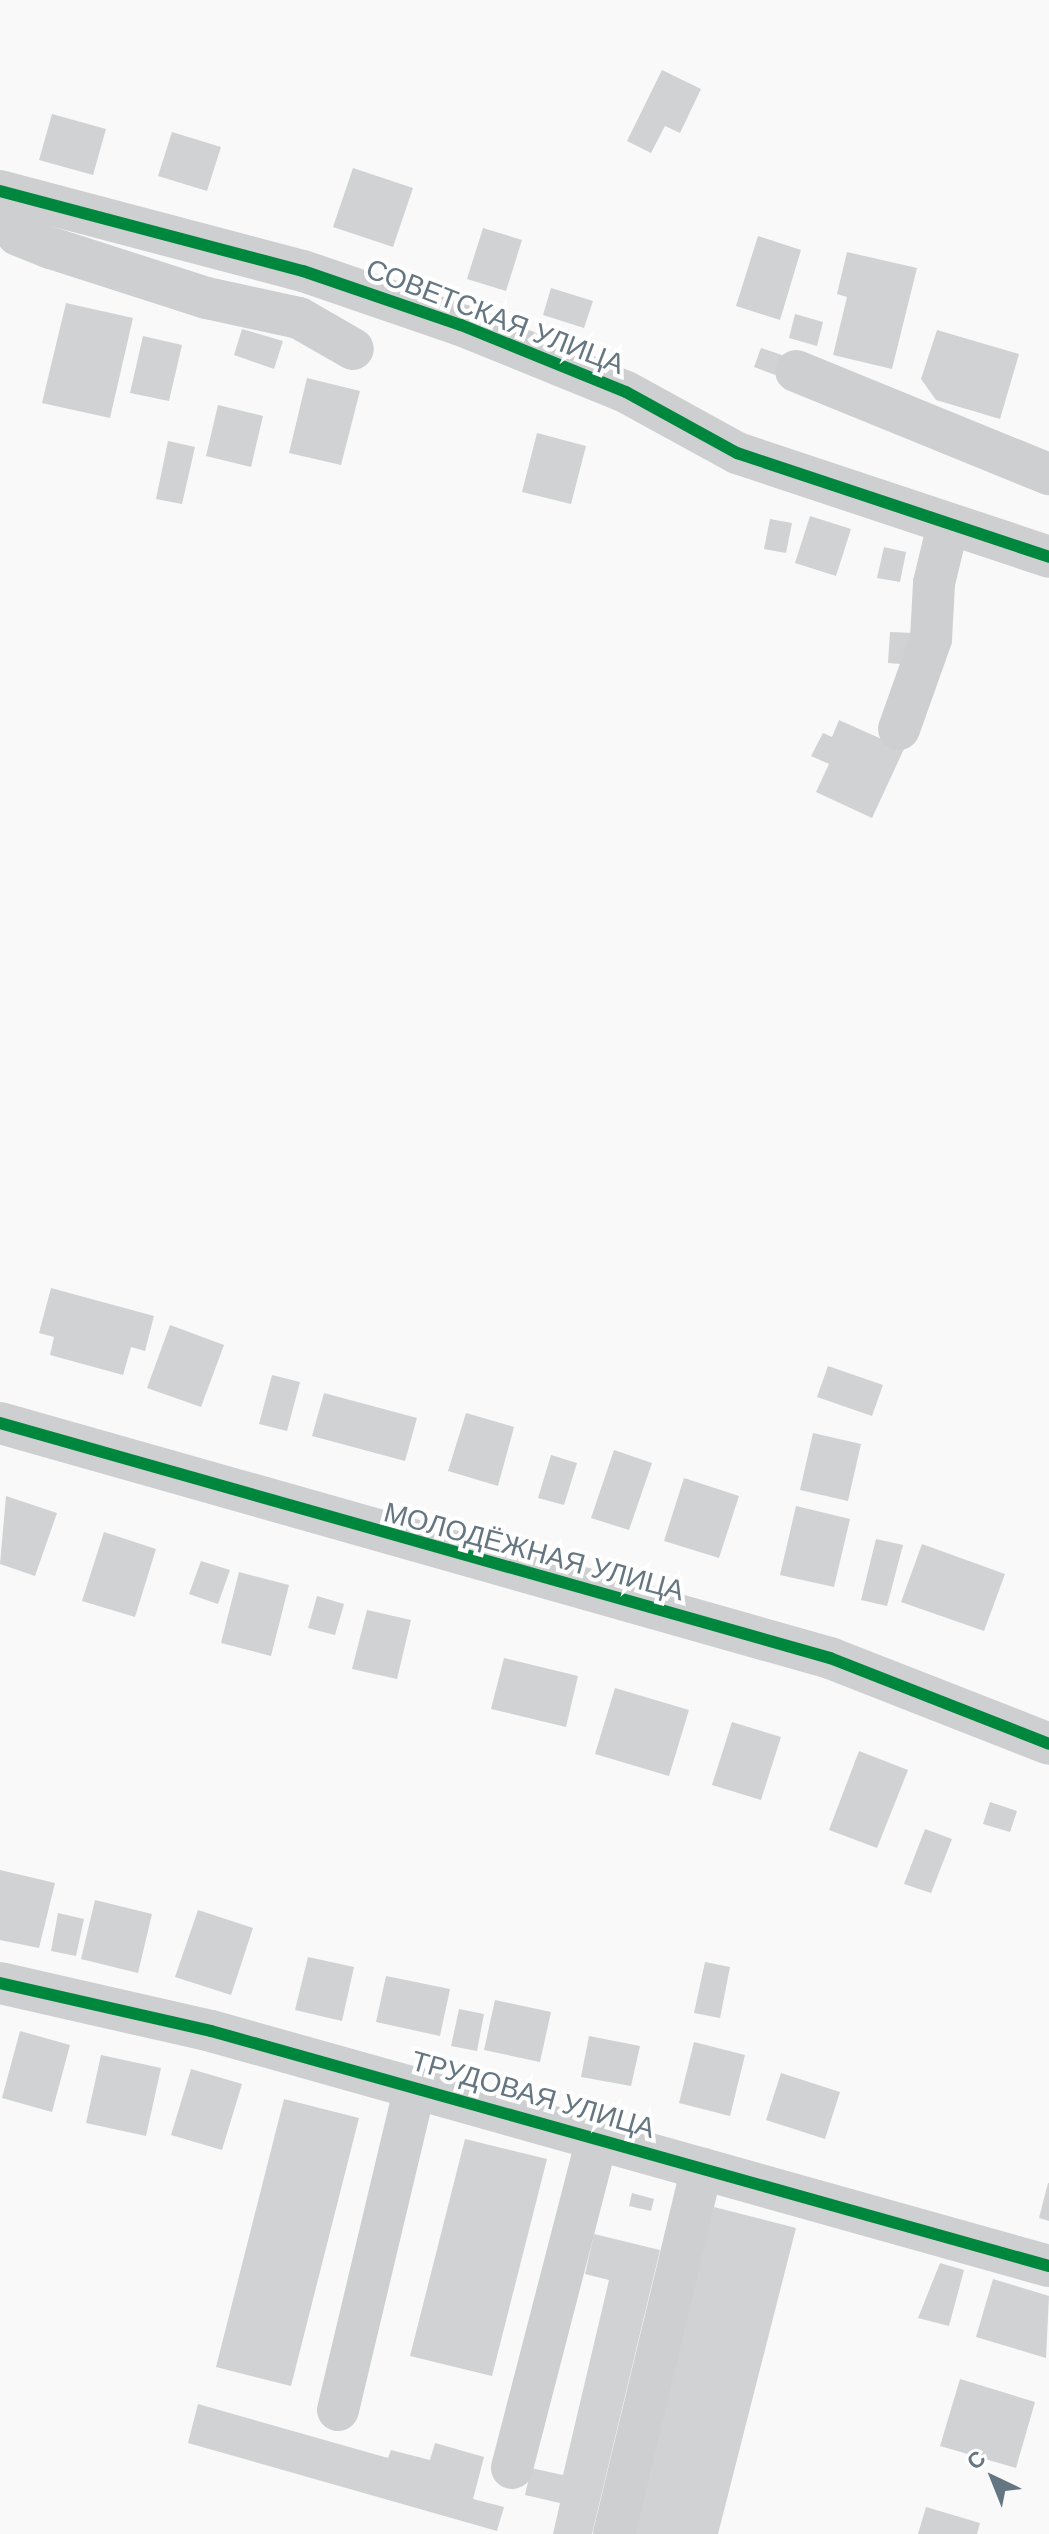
<!DOCTYPE html>
<meta charset="utf-8">
<style>
body{margin:0}
#map{position:relative;width:1049px;height:2534px;overflow:hidden;background:#f9f9f9;font-family:Arial,sans-serif}
div>[style]{position:absolute}
.building>*{inset:0;background:#d0d2d3}
.minor>*{height:42px;margin:-21px;padding:0 21px;transform-origin:21px;border-radius:21px;background:#cecfd0}
.cycleway>*{height:12px;margin:-6px;padding:0 6px;transform-origin:6px;border-radius:6px;background:#00873e}
span{translate:-50% -50%;white-space:nowrap;text-align:center;line-height:1.15;-webkit-text-stroke:8px #fff;paint-order:stroke}
.street-label{font-size:28px;color:#657683}
.north{position:absolute;left:953px;top:2438px;width:80px;height:80px;-webkit-text-stroke:6px #fff;paint-order:stroke;rotate:317deg;font-size:22px;font-weight:700;line-height:32px;text-align:center;color:#657683}
.north::after{content:'';display:block;margin:auto;width:28px;height:36px;background:#657683;clip-path:polygon(50% 0,100% 100%,50% 72%,0 100%)}
</style>
<div id="map">
<div class="building">
<div style="clip-path:polygon(662px 70px,701px 89px,680px 133px,665px 126px,651px 153px,627px 141px)"></div>
<div style="clip-path:polygon(52px 114px,106px 129px,93px 175px,39px 160px)"></div>
<div style="clip-path:polygon(172px 132px,221px 147px,207px 191px,158px 176px)"></div>
<div style="clip-path:polygon(353px 168px,413px 188px,393px 247px,333px 227px)"></div>
<div style="clip-path:polygon(483px 228px,522px 240px,506px 291px,467px 279px)"></div>
<div style="clip-path:polygon(758px 236px,801px 250px,780px 320px,736px 306px)"></div>
<div style="clip-path:polygon(847px 252px,917px 268px,892px 369px,833px 355px,847px 297px,837px 294px)"></div>
<div style="clip-path:polygon(551px 288px,593px 301px,584px 328px,543px 315px)"></div>
<div style="clip-path:polygon(66px 303px,133px 318px,110px 418px,42px 403px)"></div>
<div style="clip-path:polygon(795px 314px,823px 322px,817px 346px,789px 338px)"></div>
<div style="clip-path:polygon(242px 329px,283px 341px,274px 369px,234px 355px)"></div>
<div style="clip-path:polygon(937px 330px,1019px 354px,1000px 419px,936px 400px,921px 379px)"></div>
<div style="clip-path:polygon(143px 336px,182px 345px,169px 401px,130px 393px)"></div>
<div style="clip-path:polygon(761px 348px,782px 355px,775px 375px,754px 367px)"></div>
<div style="clip-path:polygon(307px 378px,360px 391px,341px 465px,289px 453px)"></div>
<div style="clip-path:polygon(218px 405px,263px 416px,251px 467px,206px 456px)"></div>
<div style="clip-path:polygon(537px 433px,586px 446px,571px 504px,522px 492px)"></div>
<div style="clip-path:polygon(168px 441px,195px 447px,182px 504px,156px 499px)"></div>
<div style="clip-path:polygon(810px 516px,851px 529px,836px 576px,795px 563px)"></div>
<div style="clip-path:polygon(770px 519px,792px 523px,786px 553px,764px 549px)"></div>
<div style="clip-path:polygon(884px 547px,906px 552px,900px 582px,877px 578px)"></div>
<div style="clip-path:polygon(890px 632px,915px 633px,913px 665px,888px 663px)"></div>
<div style="clip-path:polygon(839px 720px,904px 749px,872px 818px,816px 792px,829px 764px,811px 756px,823px 733px,832px 737px)"></div>
<div style="clip-path:polygon(51px 1288px,154px 1316px,145px 1351px,131px 1347px,123px 1375px,50px 1355px,54px 1337px,39px 1333px)"></div>
<div style="clip-path:polygon(170px 1325px,224px 1345px,201px 1407px,147px 1388px)"></div>
<div style="clip-path:polygon(828px 1366px,883px 1385px,872px 1416px,817px 1397px)"></div>
<div style="clip-path:polygon(272px 1375px,300px 1382px,287px 1431px,259px 1424px)"></div>
<div style="clip-path:polygon(324px 1393px,417px 1418px,405px 1461px,312px 1436px)"></div>
<div style="clip-path:polygon(466px 1413px,514px 1427px,498px 1486px,448px 1471px)"></div>
<div style="clip-path:polygon(813px 1433px,861px 1444px,848px 1501px,800px 1490px)"></div>
<div style="clip-path:polygon(614px 1450px,652px 1463px,629px 1530px,591px 1518px)"></div>
<div style="clip-path:polygon(551px 1455px,577px 1463px,564px 1505px,538px 1498px)"></div>
<div style="clip-path:polygon(684px 1478px,739px 1496px,719px 1558px,664px 1541px)"></div>
<div style="clip-path:polygon(6px 1496px,57px 1513px,35px 1576px,0 1564px)"></div>
<div style="clip-path:polygon(796px 1506px,850px 1519px,834px 1587px,780px 1575px)"></div>
<div style="clip-path:polygon(104px 1532px,156px 1549px,135px 1617px,82px 1601px)"></div>
<div style="clip-path:polygon(876px 1539px,903px 1545px,887px 1606px,861px 1600px)"></div>
<div style="clip-path:polygon(922px 1544px,1005px 1574px,984px 1631px,901px 1602px)"></div>
<div style="clip-path:polygon(201px 1561px,230px 1570px,218px 1604px,189px 1594px)"></div>
<div style="clip-path:polygon(239px 1572px,289px 1585px,271px 1656px,221px 1643px)"></div>
<div style="clip-path:polygon(317px 1596px,344px 1604px,335px 1635px,308px 1628px)"></div>
<div style="clip-path:polygon(367px 1610px,411px 1620px,397px 1679px,352px 1669px)"></div>
<div style="clip-path:polygon(504px 1658px,578px 1676px,566px 1727px,491px 1709px)"></div>
<div style="clip-path:polygon(615px 1688px,689px 1710px,669px 1776px,595px 1754px)"></div>
<div style="clip-path:polygon(732px 1722px,781px 1737px,761px 1800px,712px 1785px)"></div>
<div style="clip-path:polygon(859px 1751px,908px 1770px,877px 1848px,829px 1830px)"></div>
<div style="clip-path:polygon(990px 1802px,1017px 1811px,1010px 1832px,983px 1824px)"></div>
<div style="clip-path:polygon(925px 1829px,952px 1839px,931px 1893px,904px 1884px)"></div>
<div style="clip-path:polygon(0 1870px,55px 1883px,39px 1948px,0 1940px)"></div>
<div style="clip-path:polygon(95px 1900px,152px 1914px,138px 1973px,81px 1959px)"></div>
<div style="clip-path:polygon(198px 1910px,253px 1928px,231px 1995px,175px 1977px)"></div>
<div style="clip-path:polygon(58px 1913px,84px 1919px,76px 1956px,51px 1951px)"></div>
<div style="clip-path:polygon(308px 1957px,354px 1967px,342px 2021px,295px 2010px)"></div>
<div style="clip-path:polygon(705px 1962px,730px 1967px,720px 2018px,694px 2013px)"></div>
<div style="clip-path:polygon(386px 1976px,450px 1989px,440px 2036px,376px 2022px)"></div>
<div style="clip-path:polygon(495px 2000px,551px 2012px,540px 2062px,484px 2050px)"></div>
<div style="clip-path:polygon(459px 2009px,484px 2014px,477px 2051px,451px 2046px)"></div>
<div style="clip-path:polygon(20px 2031px,70px 2045px,52px 2112px,2px 2098px)"></div>
<div style="clip-path:polygon(589px 2036px,640px 2046px,631px 2086px,581px 2077px)"></div>
<div style="clip-path:polygon(694px 2042px,745px 2055px,730px 2116px,679px 2103px)"></div>
<div style="clip-path:polygon(101px 2055px,161px 2068px,146px 2136px,86px 2123px)"></div>
<div style="clip-path:polygon(191px 2069px,242px 2084px,222px 2150px,171px 2135px)"></div>
<div style="clip-path:polygon(781px 2073px,840px 2092px,825px 2139px,766px 2120px)"></div>
<div style="clip-path:polygon(284px 2099px,359px 2118px,291px 2386px,216px 2367px)"></div>
<div style="clip-path:polygon(465px 2139px,547px 2159px,492px 2376px,410px 2356px)"></div>
<div style="clip-path:polygon(1048px 2183px,1049px 2183px,1049px 2221px,1039px 2218px)"></div>
<div style="clip-path:polygon(632px 2193px,654px 2199px,651px 2211px,629px 2206px)"></div>
<div style="clip-path:polygon(714px 2207px,796px 2228px,718px 2534px,631px 2534px)"></div>
<div style="clip-path:polygon(594px 2234px,660px 2250px,592px 2534px,553px 2534px,560px 2503px,525px 2495px,531px 2468px,563px 2475px,609px 2280px,585px 2274px)"></div>
<div style="clip-path:polygon(940px 2263px,964px 2270px,949px 2326px,918px 2318px)"></div>
<div style="clip-path:polygon(993px 2279px,1049px 2296px,1046px 2358px,976px 2337px)"></div>
<div style="clip-path:polygon(960px 2379px,1035px 2402px,1016px 2468px,940px 2446px)"></div>
<div style="clip-path:polygon(198px 2404px,388px 2458px,391px 2450px,430px 2460px,435px 2443px,484px 2457px,473px 2499px,504px 2507px,497px 2531px,188px 2443px)"></div>
<div style="clip-path:polygon(926px 2507px,980px 2523px,977px 2534px,918px 2534px)"></div>
</div>
<div class="minor">
<div style="left:0;top:191px;width:313px;rotate:14.8deg"></div>
<div style="left:303px;top:271px;width:167px;rotate:18.9deg"></div>
<div style="left:461px;top:325px;width:178px;rotate:22.1deg"></div>
<div style="left:626px;top:392px;width:127px;rotate:28.8deg"></div>
<div style="left:737px;top:453px;width:329px;rotate:18.4deg"></div>
<div style="left:0;top:217px;width:25px;rotate:45deg"></div>
<div style="left:18px;top:235px;width:35px;rotate:22deg"></div>
<div style="left:51px;top:248px;width:164px;rotate:17.8deg"></div>
<div style="left:207px;top:298px;width:94px;rotate:12.3deg"></div>
<div style="left:299px;top:318px;width:62px;rotate:29.9deg"></div>
<div style="left:796px;top:371px;width:273px;rotate:22.2deg"></div>
<div style="left:899px;top:729px;width:96px;rotate:-70.4deg"></div>
<div style="left:931px;top:639px;width:56px;rotate:-86.9deg"></div>
<div style="left:934px;top:583px;width:60px;rotate:-76.4deg"></div>
<div style="left:0;top:1423px;width:863px;rotate:15.81deg"></div>
<div style="left:830px;top:1658px;width:235px;rotate:21.4deg"></div>
<div style="left:0;top:1983px;width:216px;rotate:12.8deg"></div>
<div style="left:211px;top:2031px;width:870px;rotate:15.67deg"></div>
<div style="left:338px;top:2410px;width:332px;rotate:-76.6deg"></div>
<div style="left:512px;top:2468px;width:340px;rotate:-75.5deg"></div>
<div style="left:614px;top:2534px;width:376px;rotate:-76.5deg"></div>
</div>
<div class="cycleway">
<div style="left:0;top:191px;width:313px;rotate:14.8deg"></div>
<div style="left:303px;top:271px;width:167px;rotate:18.9deg"></div>
<div style="left:461px;top:325px;width:178px;rotate:22.1deg"></div>
<div style="left:626px;top:392px;width:127px;rotate:28.8deg"></div>
<div style="left:737px;top:453px;width:329px;rotate:18.4deg"></div>
<div style="left:0;top:1423px;width:863px;rotate:15.81deg"></div>
<div style="left:830px;top:1658px;width:235px;rotate:21.4deg"></div>
<div style="left:0;top:1983px;width:216px;rotate:12.8deg"></div>
<div style="left:211px;top:2031px;width:870px;rotate:15.67deg"></div>
</div>
<div class="street-label">
<span style="left:495px;top:317px;rotate:21deg">СОВЕТСКАЯ УЛИЦА</span>
<span style="left:534px;top:1552px;rotate:15deg">МОЛОДЁЖНАЯ УЛИЦА</span>
<span style="left:533px;top:2095px;rotate:16deg">ТРУДОВАЯ УЛИЦА</span>
</div>
<div class="north">С</div>
</div>
